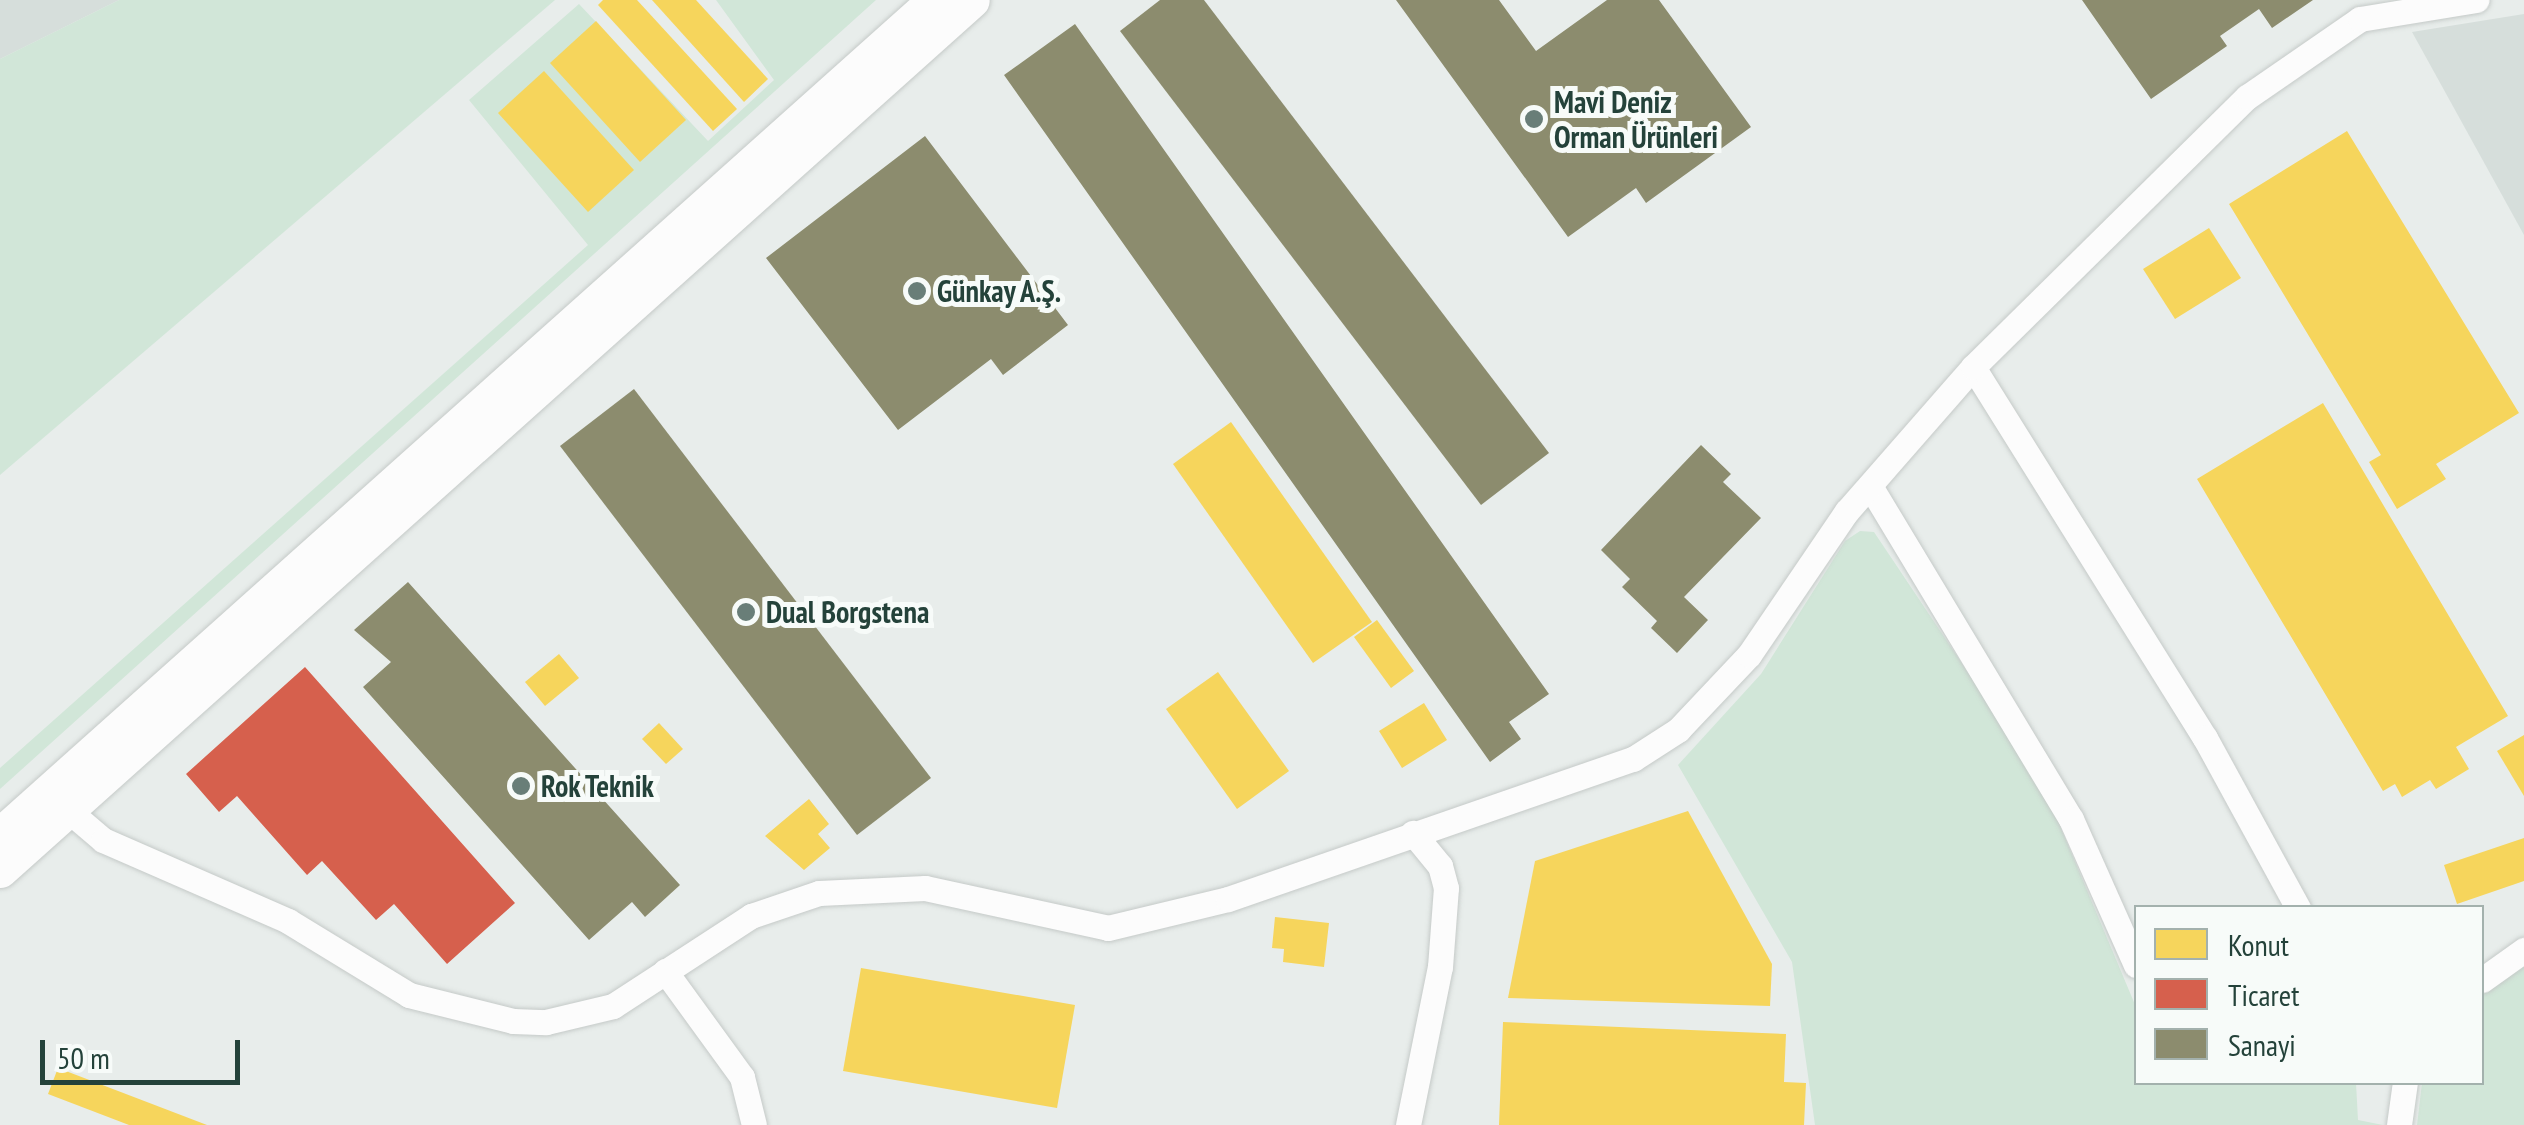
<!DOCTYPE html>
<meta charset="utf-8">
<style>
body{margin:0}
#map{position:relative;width:2524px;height:1125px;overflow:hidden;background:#e8edeb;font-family:"PT Sans Narrow",sans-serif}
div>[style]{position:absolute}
.built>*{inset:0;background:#d6dedb}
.green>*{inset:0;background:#d1e6d8}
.homes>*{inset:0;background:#f6d55c}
.shops>*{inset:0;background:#d6604d}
.industry>*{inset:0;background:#8c8c6e}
.roads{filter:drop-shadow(0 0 2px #c5cac8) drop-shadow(0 0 2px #c5cac8)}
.minor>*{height:25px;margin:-12.5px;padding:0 12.5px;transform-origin:12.5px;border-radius:12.5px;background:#fcfcfc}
.secondary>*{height:35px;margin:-17.5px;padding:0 17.5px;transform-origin:17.5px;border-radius:17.5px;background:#fcfcfc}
.dots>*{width:28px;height:28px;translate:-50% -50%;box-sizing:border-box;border:5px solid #f7fbf9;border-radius:50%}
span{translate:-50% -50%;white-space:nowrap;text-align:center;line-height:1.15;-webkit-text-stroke:10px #f7fbf9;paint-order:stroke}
.poi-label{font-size:30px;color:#24423a;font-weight:700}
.left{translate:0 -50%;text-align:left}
.legend{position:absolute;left:2134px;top:905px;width:350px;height:180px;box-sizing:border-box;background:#f7fbf9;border:2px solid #a3b1ad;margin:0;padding:12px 18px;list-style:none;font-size:30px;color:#24423a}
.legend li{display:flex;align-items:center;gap:20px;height:50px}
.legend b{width:50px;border:2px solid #a3b1ad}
.scale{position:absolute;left:40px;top:1040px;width:200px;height:45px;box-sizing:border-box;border:5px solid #24423a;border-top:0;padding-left:12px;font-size:30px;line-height:35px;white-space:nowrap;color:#24423a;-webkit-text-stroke:8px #f7fbf9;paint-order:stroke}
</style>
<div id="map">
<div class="built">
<div style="clip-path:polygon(0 0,119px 0,0 59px)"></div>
<div style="clip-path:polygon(2524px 14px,2524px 235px,2412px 32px)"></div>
</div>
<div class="green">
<div style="clip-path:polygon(119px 0,555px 0,0 475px,0 59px)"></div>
<div style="clip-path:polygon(716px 0,876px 0,0 789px,0 768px,588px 245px,469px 100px,579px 4px,708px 141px,774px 80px)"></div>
<div style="clip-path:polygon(1860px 531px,1874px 532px,2042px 783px,2136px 1007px,2136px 1082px,2356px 1083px,2358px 1120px,2383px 1125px,1815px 1125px,1792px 962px,1678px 765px,1761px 674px,1845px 541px)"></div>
<div style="clip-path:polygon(2524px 964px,2524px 1125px,2417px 1125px,2422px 1083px,2482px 1082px,2482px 994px)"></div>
</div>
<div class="homes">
<div style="clip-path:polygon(603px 0,637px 0,737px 109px,713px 131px,598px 5px)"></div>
<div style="clip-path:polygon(652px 0,696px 0,768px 79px,744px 102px)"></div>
<div style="clip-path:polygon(596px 21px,686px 120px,640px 162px,550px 63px)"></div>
<div style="clip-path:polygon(544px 71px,634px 170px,588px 212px,498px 113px)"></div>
<div style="clip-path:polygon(2347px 131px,2519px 413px,2436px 464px,2446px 479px,2397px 509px,2369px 462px,2381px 455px,2229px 204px)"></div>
<div style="clip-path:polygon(2209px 228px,2241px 278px,2175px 319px,2143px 269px)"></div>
<div style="clip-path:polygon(2323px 403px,2508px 716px,2456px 747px,2469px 769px,2436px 789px,2430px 780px,2402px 797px,2395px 784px,2383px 791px,2197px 479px)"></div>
<div style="clip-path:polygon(1231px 422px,1372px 622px,1313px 663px,1173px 464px)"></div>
<div style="clip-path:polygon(1377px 620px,1414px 671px,1391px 688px,1354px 637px)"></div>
<div style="clip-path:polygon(559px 654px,579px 678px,545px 706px,525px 682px)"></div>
<div style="clip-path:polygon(1218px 672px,1289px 771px,1237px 809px,1166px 709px)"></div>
<div style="clip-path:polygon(1424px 703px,1447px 740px,1402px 768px,1379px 731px)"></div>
<div style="clip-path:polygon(659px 723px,683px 749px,666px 764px,642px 739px)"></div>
<div style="clip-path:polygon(2524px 735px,2524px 796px,2497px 751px)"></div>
<div style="clip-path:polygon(809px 799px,829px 824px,818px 834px,830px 848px,804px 870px,765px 836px)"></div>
<div style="clip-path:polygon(1688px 811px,1772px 964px,1770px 1006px,1508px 998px,1535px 861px)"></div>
<div style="clip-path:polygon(2524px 838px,2524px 881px,2457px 904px,2444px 865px)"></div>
<div style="clip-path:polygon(1275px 917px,1329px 923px,1324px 967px,1283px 962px,1284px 949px,1272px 948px)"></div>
<div style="clip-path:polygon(861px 968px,1075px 1005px,1057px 1108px,843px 1071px)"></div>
<div style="clip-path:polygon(1503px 1022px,1786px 1034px,1784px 1082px,1806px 1083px,1804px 1125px,1499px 1125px)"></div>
<div style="clip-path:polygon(58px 1068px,207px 1125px,129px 1125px,48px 1094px)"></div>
</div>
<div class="shops">
<div style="clip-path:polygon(305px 667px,515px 903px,447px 964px,394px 904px,376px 920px,322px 861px,307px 875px,237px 796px,219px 812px,186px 774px)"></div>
</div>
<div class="industry">
<div style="clip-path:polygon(1160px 0,1204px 0,1549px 453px,1481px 505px,1120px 31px)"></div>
<div style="clip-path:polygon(1396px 0,1499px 0,1536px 51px,1607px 0,1659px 0,1751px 127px,1646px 203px,1636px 188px,1568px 237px)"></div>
<div style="clip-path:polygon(2082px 0,2313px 0,2272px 28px,2259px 9px,2220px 36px,2227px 46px,2151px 99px)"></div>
<div style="clip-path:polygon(1075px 24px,1549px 694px,1509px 722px,1521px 739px,1490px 762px,1004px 75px)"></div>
<div style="clip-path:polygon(925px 136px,1068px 325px,1003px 375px,991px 359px,898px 430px,766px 258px)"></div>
<div style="clip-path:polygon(634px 389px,931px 778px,857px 835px,560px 446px)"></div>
<div style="clip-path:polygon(1701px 445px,1731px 474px,1723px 482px,1761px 518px,1684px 597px,1708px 620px,1677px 653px,1651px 628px,1657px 621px,1622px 587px,1630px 579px,1601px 550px)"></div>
<div style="clip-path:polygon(408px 582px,680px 885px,645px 917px,632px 902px,589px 940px,363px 687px,391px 662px,354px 630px)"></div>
</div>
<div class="roads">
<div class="minor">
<div style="left:1973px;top:367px;width:438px;rotate:58deg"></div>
<div style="left:2205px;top:738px;width:194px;rotate:61.3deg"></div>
<div style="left:1870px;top:486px;width:389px;rotate:58.9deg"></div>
<div style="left:2071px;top:819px;width:160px;rotate:66deg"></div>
<div style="left:55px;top:799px;width:63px;rotate:40.5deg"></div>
<div style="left:103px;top:840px;width:202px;rotate:23.6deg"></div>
<div style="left:288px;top:921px;width:142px;rotate:31.4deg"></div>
<div style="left:409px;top:995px;width:107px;rotate:14deg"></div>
<div style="left:513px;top:1021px;width:33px;rotate:2deg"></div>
<div style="left:546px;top:1022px;width:69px;rotate:-13.4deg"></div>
<div style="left:613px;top:1006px;width:165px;rotate:-33.1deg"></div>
<div style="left:751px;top:916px;width:72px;rotate:-18.7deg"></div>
<div style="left:819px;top:893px;width:106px;rotate:-2.7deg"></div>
<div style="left:925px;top:888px;width:187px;rotate:12.3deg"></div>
<div style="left:1108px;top:928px;width:123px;rotate:-13.6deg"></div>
<div style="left:1228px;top:899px;width:429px;rotate:-19.1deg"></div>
<div style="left:1633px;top:759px;width:54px;rotate:-32.8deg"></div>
<div style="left:1678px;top:730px;width:103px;rotate:-46.6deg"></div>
<div style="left:1749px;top:655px;width:174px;rotate:-55.8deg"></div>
<div style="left:1847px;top:511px;width:191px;rotate:-48.8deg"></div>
<div style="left:1973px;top:367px;width:385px;rotate:-44.6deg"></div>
<div style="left:2247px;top:97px;width:137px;rotate:-34.6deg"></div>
<div style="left:2360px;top:19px;width:118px;rotate:-9.3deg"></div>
<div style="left:665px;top:971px;width:131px;rotate:54deg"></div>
<div style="left:742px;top:1077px;width:49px;rotate:76deg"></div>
<div style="left:2482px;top:980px;width:52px;rotate:-35.5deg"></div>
<div style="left:1408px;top:1125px;width:161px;rotate:-78.6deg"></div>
<div style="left:1440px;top:967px;width:79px;rotate:-85.7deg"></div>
<div style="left:1446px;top:888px;width:23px;rotate:-105deg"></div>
<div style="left:1440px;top:866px;width:43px;rotate:-129.3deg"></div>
<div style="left:2399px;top:1125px;width:43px;rotate:-82.1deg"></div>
</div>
<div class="secondary">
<div style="left:0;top:835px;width:1254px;rotate:-41.77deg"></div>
<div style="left:0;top:870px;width:1304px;rotate:-41.83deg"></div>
</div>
</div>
<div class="dots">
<div style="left:1534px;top:119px;background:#697e78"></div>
<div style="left:917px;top:291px;background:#697e78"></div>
<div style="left:746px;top:612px;background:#697e78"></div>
<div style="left:521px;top:786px;background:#697e78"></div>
</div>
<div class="poi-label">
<span class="left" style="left:1554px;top:119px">Mavi Deniz<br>Orman Ürünleri</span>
<span class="left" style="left:937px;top:291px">Günkay A.Ş.</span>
<span class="left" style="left:766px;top:612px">Dual Borgstena</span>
<span class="left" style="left:541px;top:786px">Rok Teknik</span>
</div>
<ul class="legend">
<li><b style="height:28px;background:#f6d55c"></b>Konut</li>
<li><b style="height:28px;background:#d6604d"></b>Ticaret</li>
<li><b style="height:28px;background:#8c8c6e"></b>Sanayi</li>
</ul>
<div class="scale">50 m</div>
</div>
